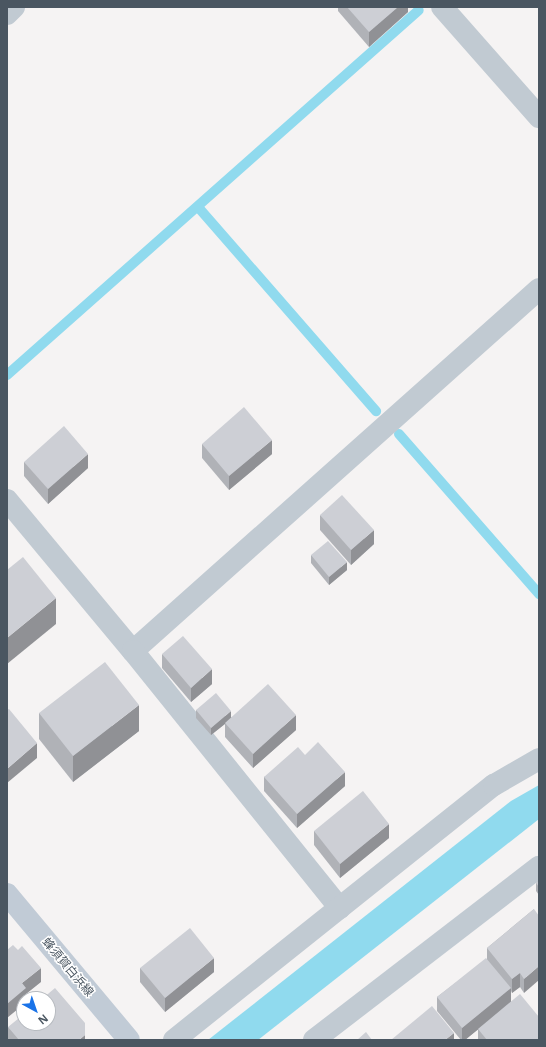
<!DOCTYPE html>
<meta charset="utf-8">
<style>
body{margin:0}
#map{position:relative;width:546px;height:1047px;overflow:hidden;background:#f5f3f3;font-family:"Open Sans","Noto Sans JP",sans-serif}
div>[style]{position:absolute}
.water>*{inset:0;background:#90daee}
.stream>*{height:10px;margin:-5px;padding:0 5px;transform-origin:5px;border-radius:5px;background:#90daee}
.street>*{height:22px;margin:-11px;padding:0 11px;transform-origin:11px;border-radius:11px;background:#c1cad2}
.secondary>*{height:22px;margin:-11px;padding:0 11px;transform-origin:11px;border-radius:11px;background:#c1cbd6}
.wall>*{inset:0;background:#b0b2b7}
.shaded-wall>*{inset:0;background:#909195}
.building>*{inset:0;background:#cdcfd5}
span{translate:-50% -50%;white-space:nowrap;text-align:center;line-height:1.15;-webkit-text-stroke:3px #fff;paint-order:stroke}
.street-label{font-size:12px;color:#4a5661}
.frame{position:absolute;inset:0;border:8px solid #4a5661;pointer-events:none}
.north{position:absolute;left:16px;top:991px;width:40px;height:40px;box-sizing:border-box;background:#fff;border:1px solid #b7bbc0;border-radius:50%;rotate:140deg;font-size:11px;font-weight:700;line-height:16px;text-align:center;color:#4a5661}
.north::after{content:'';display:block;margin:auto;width:14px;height:18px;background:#1a73e8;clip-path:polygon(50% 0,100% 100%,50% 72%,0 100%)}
</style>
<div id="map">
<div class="water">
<div style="clip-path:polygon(539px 785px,539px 819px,258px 1040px,208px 1040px,511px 801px)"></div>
</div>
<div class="stream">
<div style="left:198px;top:207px;width:271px;rotate:48.9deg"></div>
<div style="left:7px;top:375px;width:550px;rotate:-41.54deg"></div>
<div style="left:399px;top:434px;width:213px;rotate:48.8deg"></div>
</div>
<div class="street">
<div style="left:442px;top:7px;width:147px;rotate:48.6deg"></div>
<div style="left:7px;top:14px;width:10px;rotate:-45deg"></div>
<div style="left:7px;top:500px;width:197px;rotate:50.2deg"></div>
<div style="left:133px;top:651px;width:544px;rotate:-41.72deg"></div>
<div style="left:133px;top:651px;width:330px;rotate:51.2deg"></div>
<div style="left:174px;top:1040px;width:409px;rotate:-38.6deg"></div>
<div style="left:494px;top:785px;width:52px;rotate:-30deg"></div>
<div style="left:314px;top:1040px;width:284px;rotate:-37.6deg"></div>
</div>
<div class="secondary">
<div style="left:7px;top:894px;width:190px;rotate:50.1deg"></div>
</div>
<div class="wall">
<div style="clip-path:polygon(338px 7px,408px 7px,408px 12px,369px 47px,338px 11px)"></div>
<div style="clip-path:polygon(202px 444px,272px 454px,229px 490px,202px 458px)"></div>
<div style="clip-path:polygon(24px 462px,88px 468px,48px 504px,24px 476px)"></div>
<div style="clip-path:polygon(320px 515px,374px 544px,351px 565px,320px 530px)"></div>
<div style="clip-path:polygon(311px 555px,347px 570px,329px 585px,311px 563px)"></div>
<div style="clip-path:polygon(162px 654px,212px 684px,191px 702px,162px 668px)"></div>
<div style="clip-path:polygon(196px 710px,296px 730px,253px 768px,225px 737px,225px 724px,211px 735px,196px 718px)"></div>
<div style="clip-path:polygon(39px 713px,139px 731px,73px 782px,39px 739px)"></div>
<div style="clip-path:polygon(305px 755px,345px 786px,297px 828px,264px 791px,264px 777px)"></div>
<div style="clip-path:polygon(314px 831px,389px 838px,340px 878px,314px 845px)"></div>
<div style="clip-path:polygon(539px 880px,539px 895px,536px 891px,536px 883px)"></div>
<div style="clip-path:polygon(534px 909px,524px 993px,520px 987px,512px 993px,511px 991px,511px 1002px,539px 1040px,478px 1040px,478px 1029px,485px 1023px,465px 1040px,461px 1040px,437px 1011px,437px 997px,487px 959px,487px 948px)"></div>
<div style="clip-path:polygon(140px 968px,214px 972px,165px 1012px,140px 982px)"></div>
<div style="clip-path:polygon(8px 1027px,85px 1040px,8px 1040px)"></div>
</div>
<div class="shaded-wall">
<div style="clip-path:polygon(398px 7px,408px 7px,408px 12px,369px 47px,369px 32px)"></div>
<div style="clip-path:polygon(272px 440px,272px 454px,229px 490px,229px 476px)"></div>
<div style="clip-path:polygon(88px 454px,88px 468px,48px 504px,48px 489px)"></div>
<div style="clip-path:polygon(374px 530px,374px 544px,351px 565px,351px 550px)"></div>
<div style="clip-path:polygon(347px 562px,347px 570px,329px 585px,329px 577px)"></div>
<div style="clip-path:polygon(56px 598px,56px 624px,7px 664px,7px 638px)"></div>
<div style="clip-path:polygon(212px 669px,212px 684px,191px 702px,191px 688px)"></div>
<div style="clip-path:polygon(139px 705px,139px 731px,73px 782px,73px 756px)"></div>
<div style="clip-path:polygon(231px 711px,231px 719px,211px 735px,211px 728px)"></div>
<div style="clip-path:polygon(296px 715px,296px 730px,253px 768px,253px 754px)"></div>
<div style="clip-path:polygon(37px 743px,37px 758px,7px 783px,7px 769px)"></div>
<div style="clip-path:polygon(345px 772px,345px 786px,297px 828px,297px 814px)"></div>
<div style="clip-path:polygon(389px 824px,389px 838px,340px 878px,340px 864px)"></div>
<div style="clip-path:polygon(214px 958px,214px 972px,165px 1012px,165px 998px)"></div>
<div style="clip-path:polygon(539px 966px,539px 980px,524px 993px,524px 979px)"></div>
<div style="clip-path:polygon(41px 968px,41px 982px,26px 994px,26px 999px,24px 999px,24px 1004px,7px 1018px,7px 1004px,22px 983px)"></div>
<div style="clip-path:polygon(520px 973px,520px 987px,512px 993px,512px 979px)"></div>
<div style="clip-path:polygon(511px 988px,511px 1003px,465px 1040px,462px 1040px,462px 1028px)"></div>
<div style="clip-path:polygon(454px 1033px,454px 1040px,445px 1040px)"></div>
<div style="clip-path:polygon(85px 1035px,85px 1040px,79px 1040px)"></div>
</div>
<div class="building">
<div style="clip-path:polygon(347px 7px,398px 7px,369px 32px)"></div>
<div style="clip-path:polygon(244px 407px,272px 440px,229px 476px,202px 444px)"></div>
<div style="clip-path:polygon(64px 426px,88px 454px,48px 489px,24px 462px)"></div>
<div style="clip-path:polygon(342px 495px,374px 530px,351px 550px,320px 515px)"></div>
<div style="clip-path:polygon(328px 541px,347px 562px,329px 577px,311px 555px)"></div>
<div style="clip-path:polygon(23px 557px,56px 598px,7px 638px,7px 570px)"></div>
<div style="clip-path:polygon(183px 636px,212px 669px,191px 688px,162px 654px)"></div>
<div style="clip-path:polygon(105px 662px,139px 705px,73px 756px,39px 713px)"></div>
<div style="clip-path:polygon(268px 684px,296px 715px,253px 754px,225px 723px)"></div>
<div style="clip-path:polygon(216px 693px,231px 711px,211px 728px,196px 710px)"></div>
<div style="clip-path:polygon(9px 709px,37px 743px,7px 769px,7px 710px)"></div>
<div style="clip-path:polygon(318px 742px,345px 772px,297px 814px,264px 777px,298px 747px,305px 755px)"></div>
<div style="clip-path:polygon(363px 791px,389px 824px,340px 864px,314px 831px)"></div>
<div style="clip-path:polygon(539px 880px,539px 887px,536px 883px)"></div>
<div style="clip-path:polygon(534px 909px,539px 916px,539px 966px,524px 979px,520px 973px,512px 979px,487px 948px)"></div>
<div style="clip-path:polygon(190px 928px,214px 958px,165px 998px,140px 968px)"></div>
<div style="clip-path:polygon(13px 945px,18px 950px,22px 946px,41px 968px,22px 983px,26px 988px,7px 1004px,7px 950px)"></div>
<div style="clip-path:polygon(486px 958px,511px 988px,462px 1028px,437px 997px)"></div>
<div style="clip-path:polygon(55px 988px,85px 1023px,85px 1035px,79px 1040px,19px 1040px,8px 1027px,24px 1014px,24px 1023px,48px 1023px,48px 999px,42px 999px)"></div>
<div style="clip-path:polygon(520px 994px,539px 1017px,539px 1040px,487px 1040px,478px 1029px)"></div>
<div style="clip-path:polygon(432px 1006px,454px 1033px,445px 1040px,391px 1040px)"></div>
<div style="clip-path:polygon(366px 1032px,372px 1040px,357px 1040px)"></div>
</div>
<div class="street-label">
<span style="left:68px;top:967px;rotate:50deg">蜂須賀白浜線</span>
</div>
<div class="frame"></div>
<div class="north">N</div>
</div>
